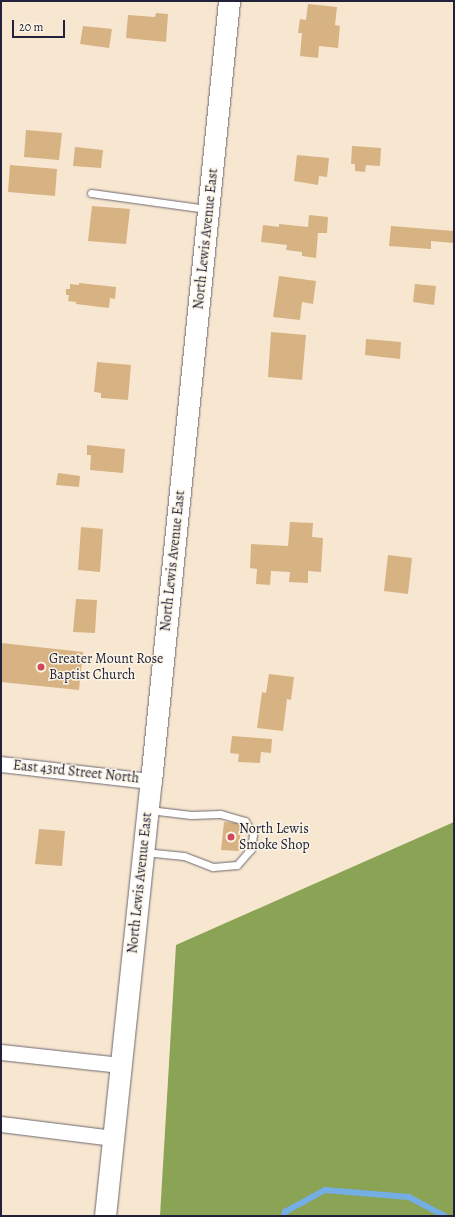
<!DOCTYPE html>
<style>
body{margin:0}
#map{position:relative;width:455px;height:1217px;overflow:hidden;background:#f8e7d0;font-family:Alegreya,serif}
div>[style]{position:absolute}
.forest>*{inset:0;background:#8aa354}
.stream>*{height:5.5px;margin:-2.75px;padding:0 2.75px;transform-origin:2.75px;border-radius:2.75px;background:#74aee5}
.building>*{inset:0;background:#d7b283}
.roads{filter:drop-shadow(0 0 1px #6d676f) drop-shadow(0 0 1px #6d676f)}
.service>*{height:7px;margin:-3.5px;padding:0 3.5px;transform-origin:3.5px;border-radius:3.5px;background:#fff}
.minor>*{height:15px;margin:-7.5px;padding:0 7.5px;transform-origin:7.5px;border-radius:7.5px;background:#fff}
.secondary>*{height:21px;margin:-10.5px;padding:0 10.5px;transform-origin:10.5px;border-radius:10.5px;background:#fff}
.dots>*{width:11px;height:11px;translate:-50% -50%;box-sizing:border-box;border:2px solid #fcf5e5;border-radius:50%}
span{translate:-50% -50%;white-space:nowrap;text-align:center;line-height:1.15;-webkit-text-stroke:3px #fcf5e5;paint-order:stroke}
.street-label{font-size:14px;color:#22223b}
.poi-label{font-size:14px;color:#22223b}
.left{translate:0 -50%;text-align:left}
.frame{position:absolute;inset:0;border:2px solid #22223b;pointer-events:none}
.scale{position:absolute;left:12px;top:20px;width:53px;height:18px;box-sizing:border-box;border:2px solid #22223b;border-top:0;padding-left:5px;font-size:12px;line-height:14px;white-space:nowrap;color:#22223b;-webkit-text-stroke:3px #fcf5e5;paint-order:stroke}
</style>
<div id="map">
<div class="forest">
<div style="clip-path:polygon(454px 822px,454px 1216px,160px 1216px,176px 945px)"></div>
</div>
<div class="stream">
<div style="left:284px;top:1216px;width:4px;rotate:-76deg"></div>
<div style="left:285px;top:1212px;width:46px;rotate:-28.8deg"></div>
<div style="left:325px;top:1190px;width:84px;rotate:4.8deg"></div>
<div style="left:409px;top:1197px;width:41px;rotate:27.8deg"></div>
</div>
<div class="building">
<div style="clip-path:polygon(308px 4px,337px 7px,335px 25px,340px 26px,338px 48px,319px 46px,318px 58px,300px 56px,302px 33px,298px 33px,300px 19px,306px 20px)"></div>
<div style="clip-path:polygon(156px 13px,168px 14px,166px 42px,126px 38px,128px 15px,155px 17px)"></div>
<div style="clip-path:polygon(83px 26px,112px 29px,109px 48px,80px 44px)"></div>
<div style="clip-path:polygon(26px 130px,62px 133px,59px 160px,24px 157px)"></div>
<div style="clip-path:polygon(352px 146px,381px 148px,380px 166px,366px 165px,365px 172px,355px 171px,355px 164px,351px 164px)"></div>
<div style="clip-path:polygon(75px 147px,103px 150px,101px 168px,73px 166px)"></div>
<div style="clip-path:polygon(297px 155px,329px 158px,327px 177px,319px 176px,318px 185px,294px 181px)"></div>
<div style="clip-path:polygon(10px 165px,57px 169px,55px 196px,8px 192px)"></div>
<div style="clip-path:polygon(92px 206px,130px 209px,126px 244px,88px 241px)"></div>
<div style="clip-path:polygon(309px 215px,328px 217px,327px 233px,318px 233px,316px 258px,302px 256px,302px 252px,286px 250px,287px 245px,261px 242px,263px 225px,279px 227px,279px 224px,308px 227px)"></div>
<div style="clip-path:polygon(391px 226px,454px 231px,454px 243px,431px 241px,431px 249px,389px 246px)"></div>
<div style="clip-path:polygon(279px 276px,316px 281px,313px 304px,302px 302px,300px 320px,273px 317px)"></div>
<div style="clip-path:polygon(79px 283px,116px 287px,115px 299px,110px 298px,109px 308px,76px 304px,76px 302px,68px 301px,69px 295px,66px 295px,66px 289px,70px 289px,70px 284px,79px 285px)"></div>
<div style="clip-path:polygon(415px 284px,436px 286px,434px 305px,413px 302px)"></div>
<div style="clip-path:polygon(271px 332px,306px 335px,302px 380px,268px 377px)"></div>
<div style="clip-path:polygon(366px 339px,401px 342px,400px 359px,365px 355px)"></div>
<div style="clip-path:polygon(97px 362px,131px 365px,128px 400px,101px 398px,101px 393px,94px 392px)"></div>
<div style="clip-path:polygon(87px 445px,125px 449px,123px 473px,90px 470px,91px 455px,87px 455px)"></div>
<div style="clip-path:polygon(58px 473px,80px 476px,79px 487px,56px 485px)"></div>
<div style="clip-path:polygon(290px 522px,313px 523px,312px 537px,323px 538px,321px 572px,308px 571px,308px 583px,289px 582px,290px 572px,271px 571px,270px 585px,256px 584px,257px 569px,250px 568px,251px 544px,288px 546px)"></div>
<div style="clip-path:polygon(81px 527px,103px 529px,100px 572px,78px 570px)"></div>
<div style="clip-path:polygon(388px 555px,412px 558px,408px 594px,384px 591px)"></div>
<div style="clip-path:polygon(76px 599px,97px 600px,95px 633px,73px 632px)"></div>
<div style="clip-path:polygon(1px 643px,83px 652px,79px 690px,1px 682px)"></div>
<div style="clip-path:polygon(269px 674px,294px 677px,291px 700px,287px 699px,283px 731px,257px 728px,262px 692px,266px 693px)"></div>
<div style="clip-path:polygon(232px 736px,272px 739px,271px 753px,261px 752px,260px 763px,238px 762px,239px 754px,230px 753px)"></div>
<div style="clip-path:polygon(224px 822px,241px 823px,239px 851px,221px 850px)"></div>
<div style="clip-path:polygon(39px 829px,65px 831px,62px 866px,35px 864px)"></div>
</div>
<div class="roads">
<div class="service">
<div style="left:91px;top:193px;width:117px;rotate:7.9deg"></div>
<div style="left:144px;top:852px;width:40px;rotate:5.7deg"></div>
<div style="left:184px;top:856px;width:31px;rotate:21deg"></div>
<div style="left:213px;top:867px;width:24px;rotate:-5deg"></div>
<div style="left:237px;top:865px;width:21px;rotate:-49deg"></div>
<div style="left:251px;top:849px;width:15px;rotate:-82deg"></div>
<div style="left:253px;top:834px;width:15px;rotate:-122deg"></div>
<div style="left:245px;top:821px;width:26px;rotate:-164deg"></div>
<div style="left:220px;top:814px;width:29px;rotate:178deg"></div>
<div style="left:191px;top:815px;width:42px;rotate:-173.2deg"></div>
</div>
<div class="minor">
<div style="left:1px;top:764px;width:151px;rotate:6.5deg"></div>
<div style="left:1px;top:1052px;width:120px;rotate:6.2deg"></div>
<div style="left:1px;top:1124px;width:113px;rotate:7.1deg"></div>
</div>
<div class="secondary">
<div style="left:105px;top:1216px;width:437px;rotate:-84deg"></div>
<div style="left:151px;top:781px;width:784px;rotate:-84.29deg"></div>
</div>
</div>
<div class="dots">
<div style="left:41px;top:667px;background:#d1495b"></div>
<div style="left:231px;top:837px;background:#d1495b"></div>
</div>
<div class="street-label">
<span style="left:206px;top:239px;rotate:-84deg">North Lewis Avenue East</span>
<span style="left:173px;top:561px;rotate:-84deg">North Lewis Avenue East</span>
<span style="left:76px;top:772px;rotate:6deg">East 43rd Street North</span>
<span style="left:140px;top:883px;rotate:-84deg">North Lewis Avenue East</span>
</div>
<div class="poi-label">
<span class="left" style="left:49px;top:667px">Greater Mount Rose<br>Baptist Church</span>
<span class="left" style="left:239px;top:837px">North Lewis<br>Smoke Shop</span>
</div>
<div class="frame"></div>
<div class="scale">20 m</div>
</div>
